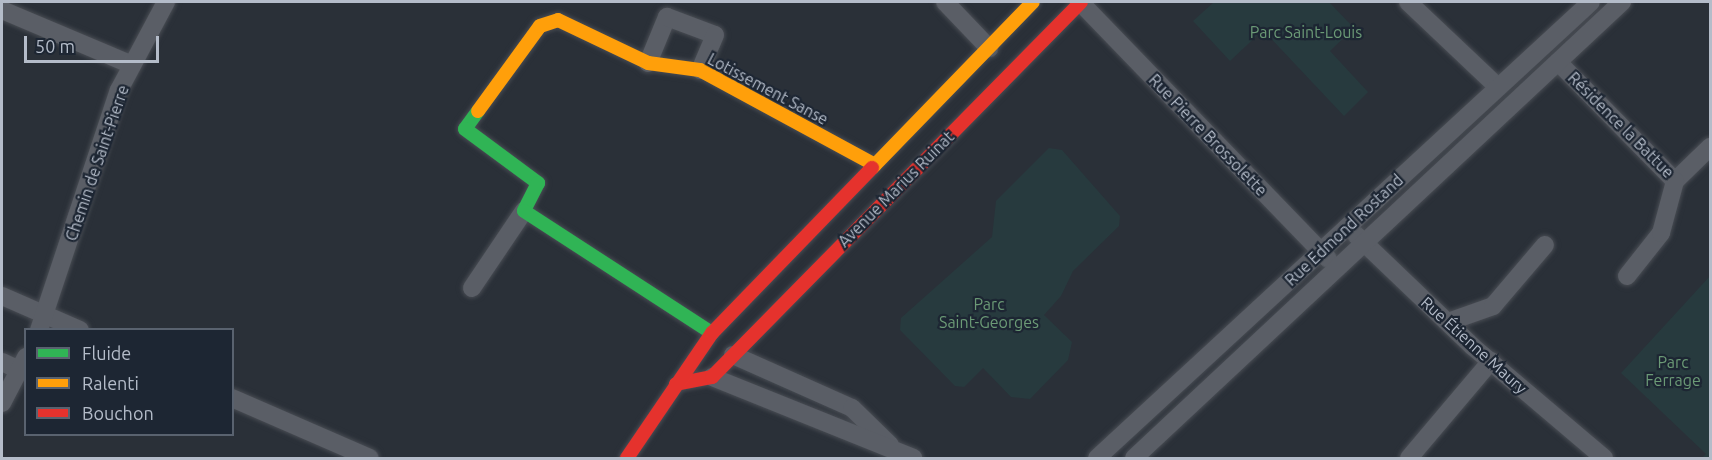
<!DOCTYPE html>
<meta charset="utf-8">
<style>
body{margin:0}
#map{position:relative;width:1712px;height:460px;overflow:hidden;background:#2a3038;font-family:Ubuntu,sans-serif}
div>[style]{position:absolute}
.green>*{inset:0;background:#273a3e}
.roads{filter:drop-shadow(0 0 2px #484c53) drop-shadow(0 0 2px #484c53)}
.street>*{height:18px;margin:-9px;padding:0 9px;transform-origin:9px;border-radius:9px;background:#5a5e66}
.fast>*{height:14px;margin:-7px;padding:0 7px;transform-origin:7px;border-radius:7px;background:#30b455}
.slow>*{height:14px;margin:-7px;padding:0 7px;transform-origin:7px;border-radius:7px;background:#ff9f0a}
.jam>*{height:14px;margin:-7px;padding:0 7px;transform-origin:7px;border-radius:7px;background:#e5322d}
span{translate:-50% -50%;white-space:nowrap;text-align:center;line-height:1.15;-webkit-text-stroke:4.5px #1d2633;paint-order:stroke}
.park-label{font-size:16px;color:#6b9a76}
.street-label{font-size:16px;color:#b4bcc9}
.frame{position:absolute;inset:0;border:3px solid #b4bcc9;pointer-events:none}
.legend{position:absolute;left:24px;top:328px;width:210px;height:108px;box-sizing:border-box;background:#1d2633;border:2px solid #59626f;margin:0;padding:8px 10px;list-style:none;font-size:18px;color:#b4bcc9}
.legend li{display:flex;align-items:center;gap:12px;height:30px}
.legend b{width:30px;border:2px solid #59626f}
.scale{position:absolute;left:24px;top:36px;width:135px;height:27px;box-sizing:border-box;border:3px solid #b4bcc9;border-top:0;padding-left:8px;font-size:18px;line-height:21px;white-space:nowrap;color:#b4bcc9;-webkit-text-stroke:4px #1d2633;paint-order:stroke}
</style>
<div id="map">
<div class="green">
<div style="clip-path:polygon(1214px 2px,1329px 2px,1354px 28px,1330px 51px,1368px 92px,1344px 116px,1263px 30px,1230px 61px,1193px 21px)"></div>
<div style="clip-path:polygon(1049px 148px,1062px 150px,1120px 216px,1119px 226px,1073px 271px,1061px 296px,1044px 315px,1072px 342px,1068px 360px,1030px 399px,1011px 397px,983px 368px,964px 387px,955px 386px,900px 330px,901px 318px,992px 237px,996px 201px)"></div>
<div style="clip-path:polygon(1710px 276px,1710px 458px,1702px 458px,1706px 454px,1621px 373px)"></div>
</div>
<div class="roads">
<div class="street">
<div style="left:945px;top:2px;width:64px;rotate:46.3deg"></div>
<div style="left:1080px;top:2px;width:357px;rotate:46deg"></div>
<div style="left:1408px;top:2px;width:124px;rotate:43.4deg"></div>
<div style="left:2px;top:10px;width:141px;rotate:22.9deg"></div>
<div style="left:1558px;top:62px;width:167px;rotate:45.5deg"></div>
<div style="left:1675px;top:181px;width:49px;rotate:-44.2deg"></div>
<div style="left:648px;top:63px;width:50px;rotate:-67.6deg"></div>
<div style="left:667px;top:17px;width:51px;rotate:20.6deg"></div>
<div style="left:715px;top:35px;width:38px;rotate:113deg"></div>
<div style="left:1356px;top:235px;width:161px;rotate:43.7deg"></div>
<div style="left:1472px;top:346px;width:173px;rotate:40.3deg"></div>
<div style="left:1627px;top:276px;width:55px;rotate:-51.7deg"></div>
<div style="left:1661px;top:233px;width:54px;rotate:-74.9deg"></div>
<div style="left:472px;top:288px;width:93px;rotate:-56deg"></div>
<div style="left:2px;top:296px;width:85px;rotate:23.6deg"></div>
<div style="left:1448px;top:322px;width:48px;rotate:-19.6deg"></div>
<div style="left:1493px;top:306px;width:80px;rotate:-49.6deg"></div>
<div style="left:39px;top:330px;width:253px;rotate:-71.6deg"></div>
<div style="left:119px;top:90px;width:100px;rotate:-61.9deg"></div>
<div style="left:733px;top:355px;width:130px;rotate:24deg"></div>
<div style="left:852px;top:408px;width:53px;rotate:44.2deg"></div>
<div style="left:2px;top:362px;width:19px;rotate:25deg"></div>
<div style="left:712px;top:377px;width:217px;rotate:21.9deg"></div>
<div style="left:232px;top:398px;width:150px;rotate:23.5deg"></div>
<div style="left:2px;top:403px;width:52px;rotate:-62.4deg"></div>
<div style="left:1097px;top:458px;width:672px;rotate:-42.71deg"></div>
<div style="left:1134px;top:458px;width:668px;rotate:-43.06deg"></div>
<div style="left:1409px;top:458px;width:127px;rotate:-49.8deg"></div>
</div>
<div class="fast">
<div style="left:478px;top:111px;width:22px;rotate:126deg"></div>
<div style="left:465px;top:129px;width:91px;rotate:36.5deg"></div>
<div style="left:538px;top:183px;width:31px;rotate:117deg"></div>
<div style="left:524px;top:211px;width:224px;rotate:33deg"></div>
</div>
<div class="slow">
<div style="left:478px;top:111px;width:105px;rotate:-53.9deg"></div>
<div style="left:540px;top:26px;width:19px;rotate:-18deg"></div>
<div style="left:558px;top:20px;width:100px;rotate:25.5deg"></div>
<div style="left:648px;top:63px;width:52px;rotate:7.7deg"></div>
<div style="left:700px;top:70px;width:199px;rotate:28.5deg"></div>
<div style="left:872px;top:168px;width:231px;rotate:-45.9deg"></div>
</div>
<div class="jam">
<div style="left:676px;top:384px;width:37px;rotate:-11deg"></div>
<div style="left:712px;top:377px;width:526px;rotate:-45.46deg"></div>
<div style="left:627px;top:458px;width:151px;rotate:-55.8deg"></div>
<div style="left:712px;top:333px;width:230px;rotate:-45.9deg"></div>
</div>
</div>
<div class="park-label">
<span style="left:1306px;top:32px">Parc Saint-Louis</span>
<span style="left:989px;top:313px">Parc<br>Saint-Georges</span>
<span style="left:1673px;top:371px">Parc<br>Ferrage</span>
</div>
<div class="street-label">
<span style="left:768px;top:89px;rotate:28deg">Lotissement Sanse</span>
<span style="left:1621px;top:125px;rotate:45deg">Résidence la Battue</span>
<span style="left:1208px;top:135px;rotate:46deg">Rue Pierre Brossolette</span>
<span style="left:97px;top:163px;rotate:-71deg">Chemin de Saint-Pierre</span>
<span style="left:896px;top:189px;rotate:-45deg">Avenue Marius Ruinat</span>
<span style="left:1344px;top:230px;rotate:-43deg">Rue Edmond Rostand</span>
<span style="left:1474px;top:345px;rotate:42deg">Rue Étienne Maury</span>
</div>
<div class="frame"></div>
<ul class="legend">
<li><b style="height:8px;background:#30b455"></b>Fluide</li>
<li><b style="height:8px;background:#ff9f0a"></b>Ralenti</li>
<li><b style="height:8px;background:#e5322d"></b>Bouchon</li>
</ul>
<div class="scale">50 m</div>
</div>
